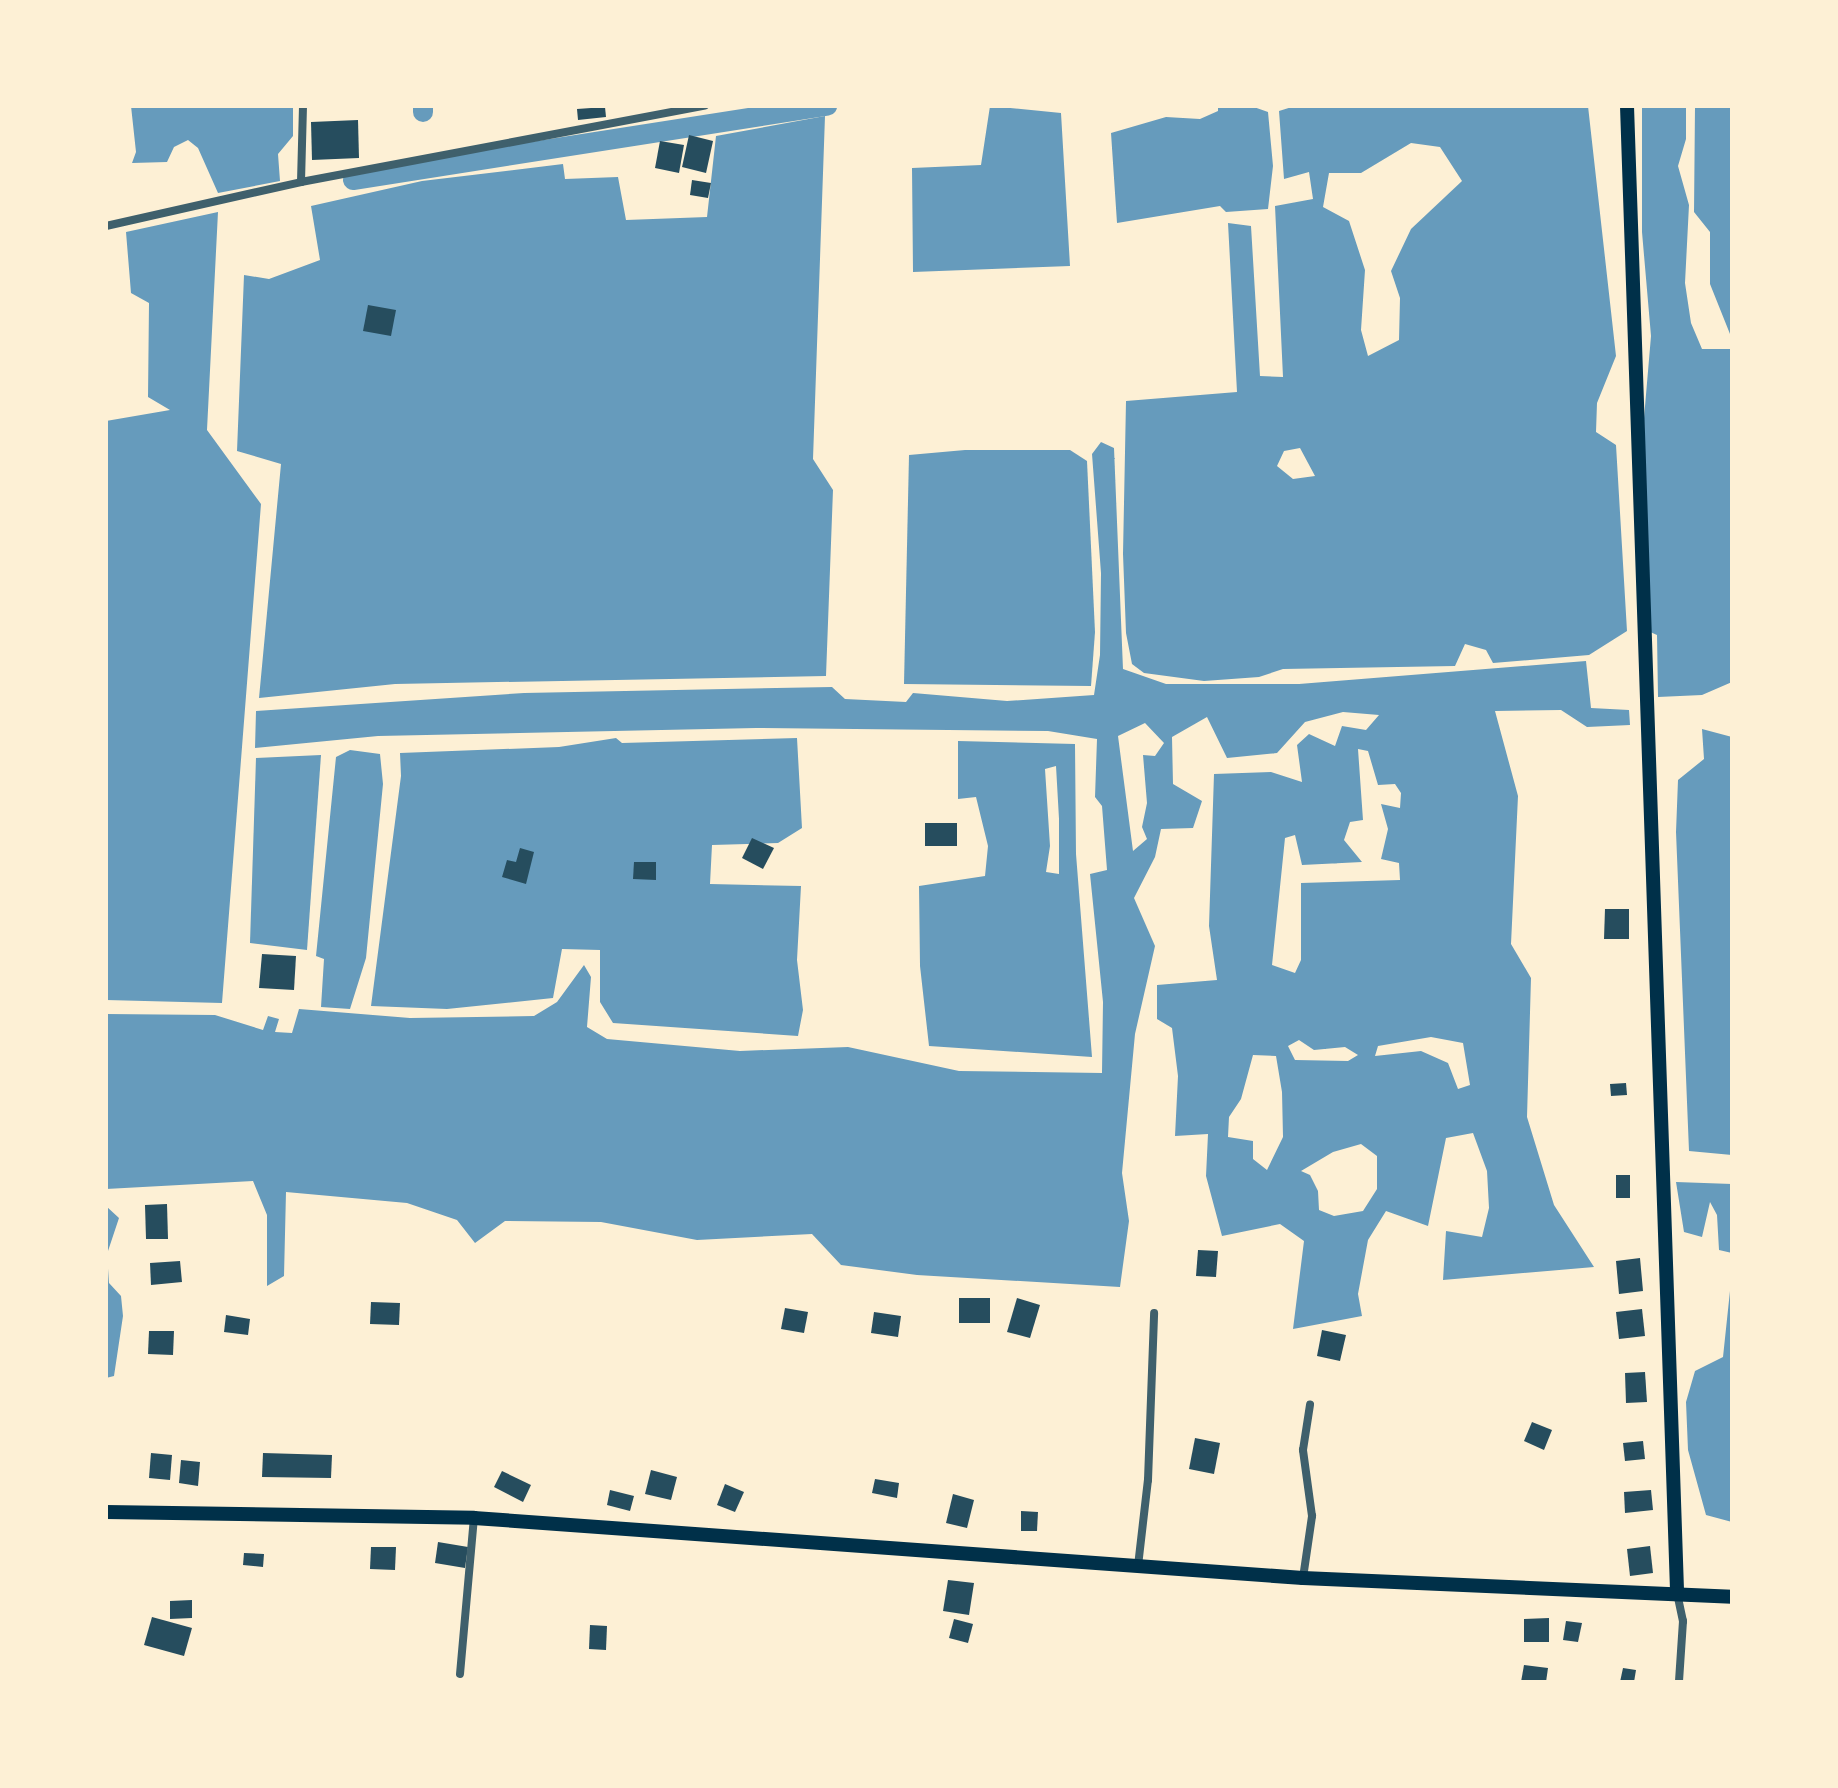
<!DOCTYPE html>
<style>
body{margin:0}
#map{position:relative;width:1838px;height:1788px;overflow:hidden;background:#fdf0d5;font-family:"Playfair Display",serif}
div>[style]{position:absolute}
.water>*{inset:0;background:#669bbc}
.canal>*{height:20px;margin:-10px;padding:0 10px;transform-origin:10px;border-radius:10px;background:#669bbc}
.building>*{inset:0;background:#264d5e}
.minor>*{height:8px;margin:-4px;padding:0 4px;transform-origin:4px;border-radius:4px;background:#3f606c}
.secondary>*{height:14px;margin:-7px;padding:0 7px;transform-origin:7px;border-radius:7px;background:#003049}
span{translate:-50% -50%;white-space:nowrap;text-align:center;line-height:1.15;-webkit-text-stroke:6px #fdf0d5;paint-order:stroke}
.frame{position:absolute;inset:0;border:108px solid #fdf0d5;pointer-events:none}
</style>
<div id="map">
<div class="water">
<div style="clip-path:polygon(131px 106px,293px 106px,293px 136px,278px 154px,280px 181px,218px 193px,198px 148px,188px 140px,174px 147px,167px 162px,132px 163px,136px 152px)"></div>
<div style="clip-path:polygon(990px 106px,1061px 113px,1070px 266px,913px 272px,912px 168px,981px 165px)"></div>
<div style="clip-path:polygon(1218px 106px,1251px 106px,1268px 112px,1273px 166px,1268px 209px,1226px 212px,1220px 206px,1117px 223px,1111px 133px,1166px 117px,1200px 119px,1218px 111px)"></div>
<div style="clip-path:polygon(evenodd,1295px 106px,1588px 106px,1616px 356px,1597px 403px,1596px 432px,1616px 445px,1627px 631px,1589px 655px,1493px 663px,1486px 650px,1465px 644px,1455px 666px,1283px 669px,1259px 677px,1204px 681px,1144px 673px,1132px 664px,1126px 633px,1123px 554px,1126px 401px,1237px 392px,1228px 223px,1251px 226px,1260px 376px,1283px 377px,1275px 206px,1313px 199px,1309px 172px,1284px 179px,1279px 111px,1295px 106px,1411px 143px,1440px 147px,1462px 181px,1411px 229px,1391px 271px,1400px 298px,1399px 340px,1368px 356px,1361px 330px,1365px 270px,1349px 221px,1323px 207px,1329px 173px,1361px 173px,1411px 143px,1295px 106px,1300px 448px,1315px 476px,1293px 479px,1277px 466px,1284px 451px,1300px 448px)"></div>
<div style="clip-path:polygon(1642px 106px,1686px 106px,1686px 139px,1678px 166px,1689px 205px,1685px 283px,1691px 323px,1702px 349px,1732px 349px,1732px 682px,1702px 695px,1658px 697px,1657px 635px,1648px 631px,1644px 418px,1651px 336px,1642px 232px)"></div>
<div style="clip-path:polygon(1695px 106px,1732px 106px,1732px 339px,1710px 284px,1710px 232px,1694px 212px)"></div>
<div style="clip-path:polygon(825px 116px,813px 459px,833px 490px,826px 676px,395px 684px,259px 698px,281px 464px,237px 451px,244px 275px,269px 279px,320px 260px,311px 206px,422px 181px,563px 164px,565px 179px,618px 177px,626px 220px,707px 217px,716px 136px)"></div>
<div style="clip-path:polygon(218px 212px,207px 430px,261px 504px,222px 1003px,106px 1000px,106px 421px,170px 410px,148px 397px,149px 303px,131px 293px,126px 232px)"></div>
<div style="clip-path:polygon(evenodd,1101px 442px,1114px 448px,1123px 669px,1166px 684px,1299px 684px,1586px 661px,1591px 708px,1629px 710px,1630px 725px,1587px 727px,1561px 710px,1495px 711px,1518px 796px,1511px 944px,1531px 978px,1527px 1117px,1554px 1205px,1594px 1267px,1443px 1280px,1446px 1231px,1482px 1237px,1489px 1208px,1487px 1171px,1473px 1133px,1446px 1138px,1428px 1226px,1386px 1211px,1368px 1240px,1358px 1294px,1362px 1316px,1293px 1329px,1304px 1241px,1280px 1224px,1222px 1236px,1206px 1176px,1208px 1134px,1175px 1136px,1178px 1076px,1172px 1028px,1157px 1019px,1157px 985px,1217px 980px,1209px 926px,1214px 774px,1271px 772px,1302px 782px,1297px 745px,1309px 734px,1335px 746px,1342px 726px,1366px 730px,1379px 715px,1343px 712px,1305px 722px,1277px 753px,1227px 758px,1207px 717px,1172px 737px,1173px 784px,1202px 801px,1193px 828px,1161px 829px,1155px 857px,1134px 898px,1155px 946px,1135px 1034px,1122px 1173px,1129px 1221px,1120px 1287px,917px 1275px,841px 1265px,812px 1234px,697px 1240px,601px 1222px,505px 1221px,475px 1243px,457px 1220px,407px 1203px,286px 1192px,284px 1276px,267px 1286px,267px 1215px,253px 1181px,106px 1189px,106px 1014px,215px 1015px,263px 1030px,268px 1016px,279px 1019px,275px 1032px,292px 1033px,299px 1009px,410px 1018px,534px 1016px,557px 1002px,584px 965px,591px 977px,587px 1027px,607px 1039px,740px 1051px,848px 1047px,959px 1071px,1102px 1073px,1103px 1002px,1090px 874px,1107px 870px,1102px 806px,1095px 797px,1097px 739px,1048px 731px,756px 728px,378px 736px,255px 748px,256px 711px,524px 693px,832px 687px,845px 699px,906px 702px,913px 693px,1007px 701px,1094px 695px,1100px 655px,1101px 573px,1092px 454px,1101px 442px,1145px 723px,1164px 743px,1155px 756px,1143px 755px,1147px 803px,1142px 827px,1147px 839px,1133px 851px,1118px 736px,1145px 723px,1101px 442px,1358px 749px,1368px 751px,1378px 785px,1395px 784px,1401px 793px,1400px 808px,1381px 804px,1388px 829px,1381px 859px,1399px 863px,1400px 880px,1301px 883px,1301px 960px,1295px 973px,1272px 965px,1285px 838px,1295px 835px,1302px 865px,1362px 862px,1344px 840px,1350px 822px,1363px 820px,1358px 749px,1101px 442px,1431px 1037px,1463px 1043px,1470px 1085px,1458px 1089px,1448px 1063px,1421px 1051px,1375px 1056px,1378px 1046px,1431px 1037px,1101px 442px,1299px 1040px,1314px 1050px,1345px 1047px,1358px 1055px,1348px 1061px,1295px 1060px,1288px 1046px,1299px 1040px,1101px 442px,1253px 1055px,1276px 1056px,1282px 1092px,1283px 1137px,1267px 1170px,1253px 1159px,1253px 1141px,1228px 1137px,1229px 1117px,1241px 1099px,1253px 1055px,1101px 442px,1361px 1144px,1377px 1156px,1377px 1189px,1363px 1211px,1334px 1216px,1319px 1210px,1318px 1191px,1310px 1175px,1301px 1171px,1333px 1152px,1361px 1144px)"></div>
<div style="clip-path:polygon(965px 450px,1070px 450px,1087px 461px,1095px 632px,1091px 686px,904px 684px,909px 455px)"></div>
<div style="clip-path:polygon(1702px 729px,1732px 737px,1732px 1155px,1689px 1151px,1676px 832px,1678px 780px,1704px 759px)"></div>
<div style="clip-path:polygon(616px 738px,622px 743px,797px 738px,802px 828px,778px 843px,712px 845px,710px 884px,801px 886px,797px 960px,803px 1010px,798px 1036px,613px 1023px,600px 1002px,600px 950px,562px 949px,553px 998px,447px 1009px,371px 1006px,401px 776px,400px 753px,559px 747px)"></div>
<div style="clip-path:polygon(evenodd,958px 741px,1075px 744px,1076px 854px,1092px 1057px,929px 1046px,920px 966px,919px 886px,985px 876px,988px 846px,976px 797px,958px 799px,958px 741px,1056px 766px,1059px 819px,1059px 874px,1046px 872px,1050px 846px,1045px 769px,1056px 766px)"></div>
<div style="clip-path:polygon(350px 750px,380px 754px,383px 784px,366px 958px,350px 1009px,321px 1007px,324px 959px,316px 956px,336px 757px)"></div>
<div style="clip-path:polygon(321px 755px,307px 950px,250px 943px,256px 758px)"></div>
<div style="clip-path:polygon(1676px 1182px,1732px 1184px,1732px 1253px,1719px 1250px,1717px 1215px,1710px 1202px,1702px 1237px,1684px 1232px)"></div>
<div style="clip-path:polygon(106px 1206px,119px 1218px,107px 1254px,109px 1283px,121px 1296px,123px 1316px,114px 1376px,106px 1378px)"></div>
<div style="clip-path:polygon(1732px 1272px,1732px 1522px,1706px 1515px,1688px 1450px,1686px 1402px,1695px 1371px,1723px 1357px)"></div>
</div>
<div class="canal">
<div style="left:423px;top:112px;width:6px;rotate:-90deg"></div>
<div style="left:353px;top:180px;width:480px;rotate:-8.9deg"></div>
</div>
<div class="building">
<div style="clip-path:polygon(605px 107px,606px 117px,578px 120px,577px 109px)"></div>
<div style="clip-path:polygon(358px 120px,359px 158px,312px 160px,311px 122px)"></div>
<div style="clip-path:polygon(689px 135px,713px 141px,706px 173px,682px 167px)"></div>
<div style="clip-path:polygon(660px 141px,684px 145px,679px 173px,655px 168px)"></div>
<div style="clip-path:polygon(692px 180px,711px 183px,708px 198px,690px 195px)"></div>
<div style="clip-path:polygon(368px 305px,396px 310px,391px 336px,363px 331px)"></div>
<div style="clip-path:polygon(925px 823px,957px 823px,957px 846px,925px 846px)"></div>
<div style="clip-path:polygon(752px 838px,774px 848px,763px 869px,742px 858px)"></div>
<div style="clip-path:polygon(520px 848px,534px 852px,526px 884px,502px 877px,507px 860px,516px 862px)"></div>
<div style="clip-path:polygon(634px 862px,656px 862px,656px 880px,633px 879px)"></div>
<div style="clip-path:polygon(1605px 909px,1629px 909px,1629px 939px,1604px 939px)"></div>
<div style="clip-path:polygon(262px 954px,296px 956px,294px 990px,259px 988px)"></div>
<div style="clip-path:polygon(1626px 1083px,1627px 1095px,1611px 1096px,1610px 1084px)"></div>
<div style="clip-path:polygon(1616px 1175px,1630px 1175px,1630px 1198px,1616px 1198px)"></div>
<div style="clip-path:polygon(167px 1204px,168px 1239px,146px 1239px,145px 1205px)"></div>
<div style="clip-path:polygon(1198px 1250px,1218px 1251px,1216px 1277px,1196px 1276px)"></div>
<div style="clip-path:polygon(1640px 1258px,1643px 1291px,1619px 1294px,1616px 1261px)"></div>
<div style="clip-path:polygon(180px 1261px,182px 1282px,151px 1285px,150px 1263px)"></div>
<div style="clip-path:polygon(959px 1298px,990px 1298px,990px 1323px,959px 1323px)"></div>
<div style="clip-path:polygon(1017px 1298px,1040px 1305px,1030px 1338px,1007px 1332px)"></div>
<div style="clip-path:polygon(371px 1302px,400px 1303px,399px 1325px,370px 1324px)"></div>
<div style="clip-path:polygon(785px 1308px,808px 1312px,804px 1333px,781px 1329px)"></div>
<div style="clip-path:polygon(1642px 1309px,1645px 1336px,1619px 1339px,1616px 1312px)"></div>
<div style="clip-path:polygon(874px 1312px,901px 1316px,898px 1337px,871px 1333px)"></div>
<div style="clip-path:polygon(226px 1315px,250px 1319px,248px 1335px,224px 1332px)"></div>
<div style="clip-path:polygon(1322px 1330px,1346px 1335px,1340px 1361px,1317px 1356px)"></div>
<div style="clip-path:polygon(149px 1331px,174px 1331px,173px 1355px,148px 1354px)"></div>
<div style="clip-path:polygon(1645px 1372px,1647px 1402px,1626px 1403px,1625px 1373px)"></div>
<div style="clip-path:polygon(1532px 1422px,1552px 1430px,1544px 1450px,1524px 1441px)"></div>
<div style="clip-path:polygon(1195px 1438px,1220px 1443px,1214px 1474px,1189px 1469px)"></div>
<div style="clip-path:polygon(1643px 1441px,1645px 1459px,1625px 1461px,1623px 1443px)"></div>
<div style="clip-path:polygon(151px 1453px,172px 1455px,170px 1480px,149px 1478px)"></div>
<div style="clip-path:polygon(263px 1453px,332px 1455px,331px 1478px,262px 1477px)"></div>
<div style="clip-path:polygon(181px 1460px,200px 1462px,198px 1486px,179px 1483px)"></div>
<div style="clip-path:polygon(651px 1470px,677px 1477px,671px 1500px,645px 1494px)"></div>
<div style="clip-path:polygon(502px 1471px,531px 1485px,523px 1502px,494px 1487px)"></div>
<div style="clip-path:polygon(875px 1479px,899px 1483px,897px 1498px,872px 1493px)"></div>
<div style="clip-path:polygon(725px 1484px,744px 1492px,735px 1512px,717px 1505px)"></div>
<div style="clip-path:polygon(610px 1490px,634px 1496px,630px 1511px,607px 1505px)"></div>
<div style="clip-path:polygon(1651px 1490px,1653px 1510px,1625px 1513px,1624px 1492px)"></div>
<div style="clip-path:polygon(953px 1494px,974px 1500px,967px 1528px,946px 1523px)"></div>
<div style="clip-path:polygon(1021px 1511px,1038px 1512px,1037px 1531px,1021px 1531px)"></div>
<div style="clip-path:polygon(438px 1542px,468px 1547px,465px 1568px,435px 1563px)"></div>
<div style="clip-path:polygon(1650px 1546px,1653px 1573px,1630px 1576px,1627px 1549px)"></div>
<div style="clip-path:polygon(371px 1547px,396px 1547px,395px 1570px,370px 1569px)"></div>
<div style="clip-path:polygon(244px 1553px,264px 1554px,263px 1567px,243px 1565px)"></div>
<div style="clip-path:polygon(948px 1580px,974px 1583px,969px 1615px,943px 1611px)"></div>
<div style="clip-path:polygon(192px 1600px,192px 1618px,170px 1619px,170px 1601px)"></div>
<div style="clip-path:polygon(152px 1617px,192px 1628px,184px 1656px,144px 1645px)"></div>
<div style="clip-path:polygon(1549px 1618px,1549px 1642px,1524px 1642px,1524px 1619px)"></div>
<div style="clip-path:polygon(954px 1619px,973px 1624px,968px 1643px,949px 1638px)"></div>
<div style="clip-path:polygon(1566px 1621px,1582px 1623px,1578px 1642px,1563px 1640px)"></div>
<div style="clip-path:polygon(590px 1625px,607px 1626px,606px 1650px,589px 1649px)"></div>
<div style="clip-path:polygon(1524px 1665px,1548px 1668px,1546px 1682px,1521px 1682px)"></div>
<div style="clip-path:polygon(1623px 1668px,1636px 1670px,1634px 1682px,1620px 1682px)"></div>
</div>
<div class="minor">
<div style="left:303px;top:106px;width:76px;rotate:91.5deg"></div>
<div style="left:301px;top:182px;width:411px;rotate:-10.7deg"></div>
<div style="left:106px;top:226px;width:200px;rotate:-12.7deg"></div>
<div style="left:1138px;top:1566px;width:87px;rotate:-83.4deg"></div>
<div style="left:1148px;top:1480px;width:167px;rotate:-87.9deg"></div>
<div style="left:1303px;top:1578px;width:63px;rotate:-81.7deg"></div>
<div style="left:1312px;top:1516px;width:67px;rotate:-97.8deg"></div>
<div style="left:1303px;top:1450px;width:46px;rotate:-81.2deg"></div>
<div style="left:1677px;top:1593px;width:29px;rotate:78deg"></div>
<div style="left:1683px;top:1621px;width:61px;rotate:93.8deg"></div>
<div style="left:460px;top:1674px;width:157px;rotate:-84.9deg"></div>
</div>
<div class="secondary">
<div style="left:1627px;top:106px;width:1487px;rotate:88.07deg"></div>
<div style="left:106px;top:1512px;width:368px;rotate:0.9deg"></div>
<div style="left:474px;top:1518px;width:831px;rotate:4.14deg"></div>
<div style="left:1303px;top:1578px;width:429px;rotate:2.5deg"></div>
</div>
<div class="frame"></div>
</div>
